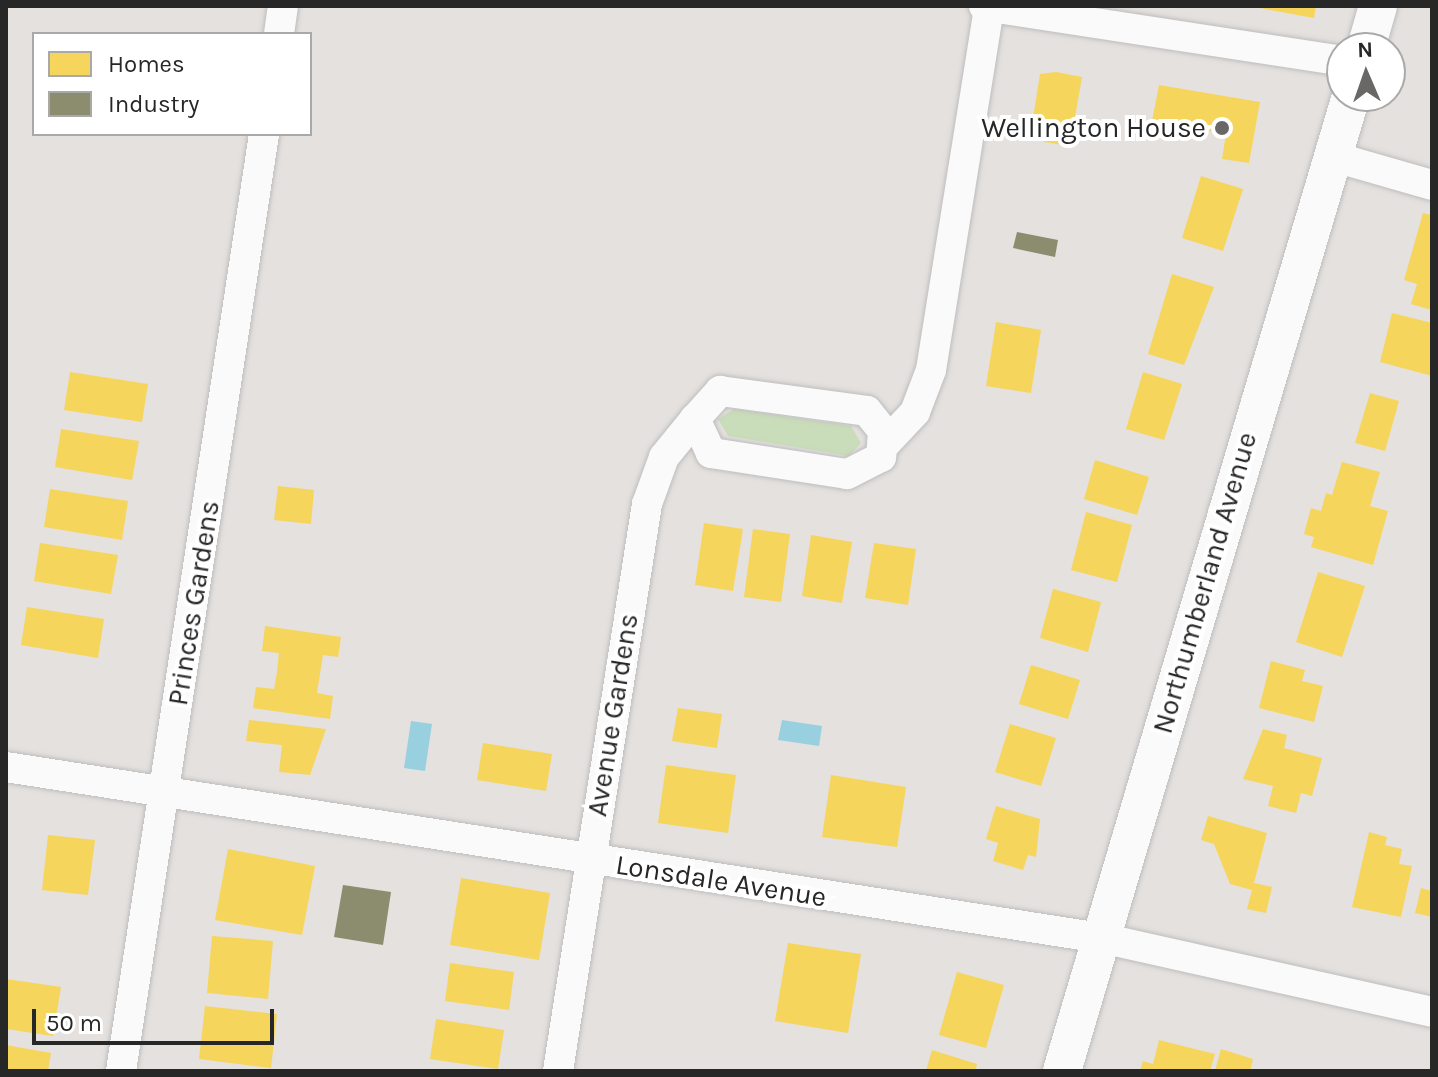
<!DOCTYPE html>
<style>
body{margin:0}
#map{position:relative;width:1438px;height:1077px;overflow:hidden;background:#e4e1de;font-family:Karla,sans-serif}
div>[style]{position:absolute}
.green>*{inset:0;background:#c9ddba}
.water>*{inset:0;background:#98d0df}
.homes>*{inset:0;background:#f6d55c}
.industry>*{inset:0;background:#8c8c6e}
.roads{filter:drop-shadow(0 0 2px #bebdbe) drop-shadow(0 0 2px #bebdbe)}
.minor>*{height:30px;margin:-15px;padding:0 15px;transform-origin:15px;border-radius:15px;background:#fbfafa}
.tertiary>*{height:38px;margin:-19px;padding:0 19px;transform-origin:19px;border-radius:19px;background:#fbfafa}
.dots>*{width:22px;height:22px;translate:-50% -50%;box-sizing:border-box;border:4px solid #fff;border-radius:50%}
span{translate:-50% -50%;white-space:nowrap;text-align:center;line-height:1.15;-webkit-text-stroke:8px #fff;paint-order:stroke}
.poi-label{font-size:28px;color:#272727}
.right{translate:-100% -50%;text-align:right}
.street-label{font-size:28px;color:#272727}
.frame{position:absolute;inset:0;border:8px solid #272727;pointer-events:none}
.legend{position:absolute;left:32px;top:32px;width:280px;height:104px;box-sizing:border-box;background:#fff;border:2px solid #a9a9a9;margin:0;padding:10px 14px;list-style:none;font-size:24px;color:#272727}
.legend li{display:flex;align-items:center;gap:16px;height:40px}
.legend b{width:40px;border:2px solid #a9a9a9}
.north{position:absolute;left:1326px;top:32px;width:80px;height:80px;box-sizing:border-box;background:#fff;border:2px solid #a9a9a9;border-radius:50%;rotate:358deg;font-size:22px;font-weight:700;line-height:32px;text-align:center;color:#272727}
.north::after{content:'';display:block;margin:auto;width:28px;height:36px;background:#696867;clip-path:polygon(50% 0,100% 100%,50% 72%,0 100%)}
.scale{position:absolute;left:32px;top:1009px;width:242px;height:36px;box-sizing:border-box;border:4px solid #272727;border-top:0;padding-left:10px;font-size:24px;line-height:28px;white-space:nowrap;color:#272727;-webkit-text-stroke:6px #fff;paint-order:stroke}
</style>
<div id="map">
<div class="green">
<div style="clip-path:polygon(734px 409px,851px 426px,861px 443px,849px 456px,728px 436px,718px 419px)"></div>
</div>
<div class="water">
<div style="clip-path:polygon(782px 720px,822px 726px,819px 746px,778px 740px)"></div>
<div style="clip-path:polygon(411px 721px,432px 724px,425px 771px,404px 768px)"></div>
</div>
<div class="homes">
<div style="clip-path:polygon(1249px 6px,1316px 6px,1314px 18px)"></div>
<div style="clip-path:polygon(1056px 72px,1082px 77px,1070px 146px,1044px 142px,1048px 120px,1033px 118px,1040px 74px)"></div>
<div style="clip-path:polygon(1159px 85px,1260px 102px,1249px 163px,1222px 159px,1226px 134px,1152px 121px)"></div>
<div style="clip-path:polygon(1201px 176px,1243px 189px,1223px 251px,1182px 238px)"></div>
<div style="clip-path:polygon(1423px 213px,1432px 215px,1432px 310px,1411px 304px,1417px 284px,1404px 280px)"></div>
<div style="clip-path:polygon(1172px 274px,1214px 287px,1184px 365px,1148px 354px)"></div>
<div style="clip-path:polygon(1392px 313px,1432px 323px,1432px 376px,1380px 362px)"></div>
<div style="clip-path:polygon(996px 322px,1041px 330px,1031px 393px,986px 386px)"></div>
<div style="clip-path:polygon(70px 372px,148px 384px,142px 422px,64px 410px)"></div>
<div style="clip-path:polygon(1143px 372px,1182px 384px,1164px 440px,1126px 429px)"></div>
<div style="clip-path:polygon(1370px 393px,1399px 401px,1385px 451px,1355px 443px)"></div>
<div style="clip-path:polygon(61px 429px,139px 441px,132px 480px,55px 467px)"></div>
<div style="clip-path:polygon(1095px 460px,1149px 477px,1137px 515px,1084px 499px)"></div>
<div style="clip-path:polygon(1342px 462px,1380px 472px,1370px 506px,1388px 511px,1373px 565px,1311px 547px,1314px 537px,1304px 534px,1311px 508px,1321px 511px,1326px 493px,1332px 495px)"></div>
<div style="clip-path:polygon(278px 486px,314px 490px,311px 524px,274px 520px)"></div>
<div style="clip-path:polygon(50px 489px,128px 501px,122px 540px,44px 527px)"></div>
<div style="clip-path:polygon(1086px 512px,1132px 525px,1117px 582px,1071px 570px)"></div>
<div style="clip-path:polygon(704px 523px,743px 529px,733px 591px,695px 585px)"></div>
<div style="clip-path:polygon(753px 529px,790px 534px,781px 602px,744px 597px)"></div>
<div style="clip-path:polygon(811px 535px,852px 542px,842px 603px,802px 596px)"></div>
<div style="clip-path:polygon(40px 543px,118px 555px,111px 594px,34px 581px)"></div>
<div style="clip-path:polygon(874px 543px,916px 549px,908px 605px,865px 598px)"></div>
<div style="clip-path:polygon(1318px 572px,1365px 586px,1342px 657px,1296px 642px)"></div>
<div style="clip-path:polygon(1053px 589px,1101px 602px,1088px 652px,1040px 638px)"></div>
<div style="clip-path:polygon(27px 607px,104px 619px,98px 658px,21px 645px)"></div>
<div style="clip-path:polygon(265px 626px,341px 637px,338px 657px,323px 655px,317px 693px,333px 696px,330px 719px,253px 708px,256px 687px,274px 689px,277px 672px,279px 653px,262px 651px)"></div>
<div style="clip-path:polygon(1271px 661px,1305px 670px,1302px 681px,1323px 686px,1314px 722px,1259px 708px)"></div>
<div style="clip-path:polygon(1031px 665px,1080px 680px,1068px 719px,1019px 704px)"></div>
<div style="clip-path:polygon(678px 708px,722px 714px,717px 748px,672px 741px)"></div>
<div style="clip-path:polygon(249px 720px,326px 729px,310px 775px,279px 772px,282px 745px,246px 741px)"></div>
<div style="clip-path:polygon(1010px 724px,1056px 738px,1041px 786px,995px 772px)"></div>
<div style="clip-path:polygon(1263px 729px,1287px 735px,1284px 748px,1322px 758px,1312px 796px,1301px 793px,1296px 813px,1268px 806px,1273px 786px,1243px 779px)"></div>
<div style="clip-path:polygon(483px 743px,552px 754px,546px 791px,477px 780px)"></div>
<div style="clip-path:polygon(666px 765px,736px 775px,728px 833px,658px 823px)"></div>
<div style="clip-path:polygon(831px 775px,906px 787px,897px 847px,822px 837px)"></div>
<div style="clip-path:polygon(996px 806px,1040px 819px,1036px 857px,1028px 855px,1023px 870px,993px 861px,998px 843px,986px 839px)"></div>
<div style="clip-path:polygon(1208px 816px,1267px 833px,1254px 883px,1272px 887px,1266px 913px,1247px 909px,1252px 890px,1230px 884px,1214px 844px,1201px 840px)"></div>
<div style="clip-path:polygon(1369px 832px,1387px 837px,1385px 845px,1402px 849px,1399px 864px,1412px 866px,1401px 917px,1352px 907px)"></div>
<div style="clip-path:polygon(48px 835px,95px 840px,88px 895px,42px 890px)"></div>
<div style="clip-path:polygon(228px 849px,315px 866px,302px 935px,215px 920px)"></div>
<div style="clip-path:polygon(461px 878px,550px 893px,539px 960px,450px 945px)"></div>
<div style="clip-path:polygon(1421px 888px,1432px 891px,1432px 917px,1415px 913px)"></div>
<div style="clip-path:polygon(212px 936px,273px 941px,268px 999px,207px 993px)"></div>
<div style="clip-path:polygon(788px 943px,861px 954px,848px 1033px,775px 1021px)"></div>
<div style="clip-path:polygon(450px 963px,514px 972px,509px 1010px,445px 1001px)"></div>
<div style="clip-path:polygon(957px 972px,1004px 985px,986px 1048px,939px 1035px)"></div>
<div style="clip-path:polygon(6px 979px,61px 987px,53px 1036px,6px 1029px)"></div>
<div style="clip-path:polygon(205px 1006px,277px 1014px,271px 1068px,199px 1059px)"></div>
<div style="clip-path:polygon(436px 1019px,504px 1030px,498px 1069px,430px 1059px)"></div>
<div style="clip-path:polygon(1159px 1040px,1215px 1054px,1210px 1071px,1140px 1071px,1143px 1061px,1153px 1064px)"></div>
<div style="clip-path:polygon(6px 1045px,51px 1053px,48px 1071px,6px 1071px)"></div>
<div style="clip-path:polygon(1221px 1049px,1253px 1059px,1250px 1071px,1215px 1071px)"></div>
<div style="clip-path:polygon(932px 1050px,977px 1064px,975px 1071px,926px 1071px)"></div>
</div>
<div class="industry">
<div style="clip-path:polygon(1017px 232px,1058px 240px,1055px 257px,1013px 248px)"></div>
<div style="clip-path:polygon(343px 885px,391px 892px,383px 945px,334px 937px)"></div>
</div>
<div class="roads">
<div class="minor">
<div style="left:984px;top:6px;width:362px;rotate:8.7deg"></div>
<div style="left:279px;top:34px;width:28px;rotate:-82deg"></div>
<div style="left:1331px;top:156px;width:105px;rotate:16deg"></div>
<div style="left:720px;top:391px;width:148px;rotate:7.7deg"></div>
<div style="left:867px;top:411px;width:26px;rotate:51deg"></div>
<div style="left:883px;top:431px;width:26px;rotate:94deg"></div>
<div style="left:881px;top:457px;width:38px;rotate:153deg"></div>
<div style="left:847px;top:474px;width:138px;rotate:-171.2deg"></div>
<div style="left:711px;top:453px;width:38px;rotate:-115deg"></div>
<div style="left:695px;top:419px;width:38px;rotate:-48deg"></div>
<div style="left:885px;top:444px;width:44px;rotate:-46.8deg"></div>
<div style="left:915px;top:412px;width:45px;rotate:-69.1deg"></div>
<div style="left:931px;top:370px;width:368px;rotate:-80.9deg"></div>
<div style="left:6px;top:767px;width:1108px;rotate:8.88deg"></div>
<div style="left:1101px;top:938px;width:339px;rotate:12.6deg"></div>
<div style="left:121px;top:1071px;width:948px;rotate:-81.32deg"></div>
<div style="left:558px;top:1071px;width:574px;rotate:-81.08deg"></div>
<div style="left:647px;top:504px;width:50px;rotate:-70.1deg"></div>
<div style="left:664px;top:457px;width:49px;rotate:-50.8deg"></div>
</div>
<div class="tertiary">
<div style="left:1366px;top:48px;width:44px;rotate:-74.1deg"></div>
<div style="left:1062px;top:1071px;width:1017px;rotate:-73.49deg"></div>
</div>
</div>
<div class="dots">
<div style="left:1222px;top:128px;background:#696867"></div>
</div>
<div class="poi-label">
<span class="right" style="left:1206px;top:128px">Wellington House</span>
</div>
<div class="street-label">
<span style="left:1205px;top:583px;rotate:-74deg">Northumberland Avenue</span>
<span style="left:194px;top:603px;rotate:-81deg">Princes Gardens</span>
<span style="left:613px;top:715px;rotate:-81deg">Avenue Gardens</span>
<span style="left:721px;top:881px;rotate:9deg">Lonsdale Avenue</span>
</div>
<div class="frame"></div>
<ul class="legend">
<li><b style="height:22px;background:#f6d55c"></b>Homes</li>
<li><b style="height:22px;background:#8c8c6e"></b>Industry</li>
</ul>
<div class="north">N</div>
<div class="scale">50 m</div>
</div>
